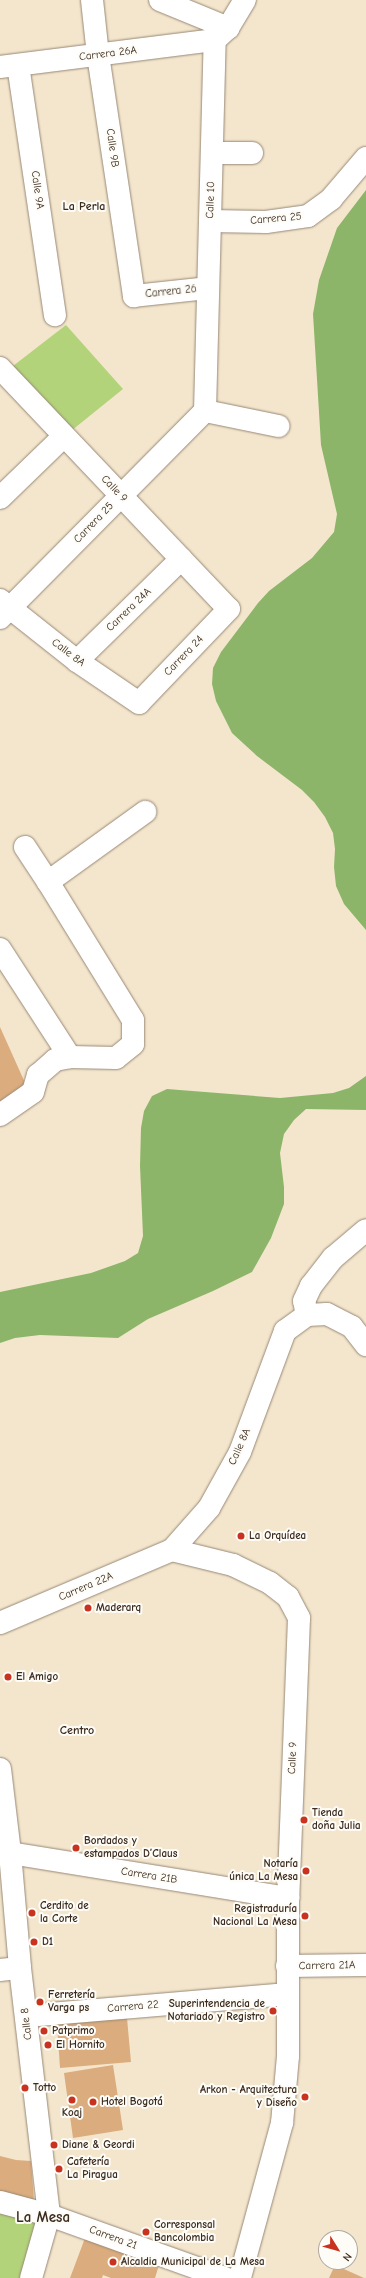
<!DOCTYPE html>
<meta charset="utf-8">
<style>
body{margin:0}
#map{position:relative;width:366px;height:2278px;overflow:hidden;background:#f4e6cd;font-family:"Comic Neue",sans-serif}
div>[style]{position:absolute}
.green>*{inset:0;background:#b2d37a}
.forest>*{inset:0;background:#8db56a}
.building>*{inset:0;background:#dbac7e}
.roads{filter:drop-shadow(0 0 1px #988876) drop-shadow(0 0 1px #988876)}
.minor>*{height:22px;margin:-11px;padding:0 11px;transform-origin:11px;border-radius:11px;background:#fff}
.major>*{height:22px;margin:-11px;padding:0 11px;transform-origin:11px;border-radius:11px;background:#fff}
.dots>*{width:11px;height:11px;translate:-50% -50%;box-sizing:border-box;border:2px solid #fdfcf7;border-radius:50%}
span{translate:-50% -50%;white-space:nowrap;text-align:center;line-height:1.15;-webkit-text-stroke:4px #fdfcf7;paint-order:stroke}
.street-label{font-size:11px;color:#3b2a1e}
.poi-label{font-size:11px;color:#3b2a1e;font-weight:700}
.left{translate:0 -50%;text-align:left}
.right{translate:-100% -50%;text-align:right}
.neighbourhood-label{font-size:12px;color:#3b2a1e;font-weight:700}
.district-label{font-size:15px;color:#3b2a1e;font-weight:700}
.north{position:absolute;left:318px;top:2230px;width:40px;height:40px;box-sizing:border-box;background:#fdfcf7;border:1px solid #afa8a0;border-radius:50%;rotate:127deg;font-size:11px;font-weight:700;line-height:16px;text-align:center;color:#3b2a1e}
.north::after{content:'';display:block;margin:auto;width:14px;height:18px;background:#c8321e;clip-path:polygon(50% 0,100% 100%,50% 72%,0 100%)}
</style>
<div id="map">
<div class="green">
<div style="clip-path:polygon(66px 325px,123px 389px,71px 431px,13px 366px)"></div>
<div style="clip-path:polygon(0 2202px,49px 2215px,31px 2278px,0 2278px)"></div>
</div>
<div class="forest">
<div style="clip-path:polygon(366px 190px,366px 930px,344px 904px,336px 886px,334px 867px,335px 849px,333px 833px,325px 817px,314px 802px,302px 790px,257px 756px,232px 733px,216px 701px,212px 684px,213px 668px,221px 652px,258px 603px,269px 591px,312px 558px,334px 532px,337px 514px,321px 445px,313px 314px,319px 280px,337px 228px)"></div>
<div style="clip-path:polygon(366px 1076px,366px 1110px,306px 1109px,294px 1120px,284px 1134px,280px 1153px,284px 1187px,284px 1204px,271px 1238px,252px 1272px,213px 1291px,148px 1319px,118px 1338px,40px 1335px,15px 1338px,0 1343px,0 1292px,91px 1273px,125px 1261px,138px 1253px,143px 1236px,140px 1166px,141px 1128px,144px 1111px,152px 1096px,167px 1089px,280px 1098px,333px 1093px,349px 1088px)"></div>
</div>
<div class="building">
<div style="clip-path:polygon(0 1027px,26px 1085px,0 1102px)"></div>
<div style="clip-path:polygon(127px 2018px,131px 2062px,60px 2068px,57px 2024px)"></div>
<div style="clip-path:polygon(113px 2065px,123px 2130px,73px 2138px,64px 2073px)"></div>
<div style="clip-path:polygon(0 2156px,16px 2160px,31px 2161px,34px 2201px,0 2193px)"></div>
<div style="clip-path:polygon(85px 2238px,159px 2265px,155px 2278px,111px 2278px,103px 2275px,102px 2278px,70px 2278px)"></div>
<div style="clip-path:polygon(335px 2265px,364px 2278px,329px 2278px)"></div>
</div>
<div class="roads">
<div class="minor">
<div style="left:92px;top:0;width:55px;rotate:83.8deg"></div>
<div style="left:98px;top:55px;width:244px;rotate:81.5deg"></div>
<div style="left:134px;top:296px;width:74px;rotate:-6.2deg"></div>
<div style="left:160px;top:0;width:74px;rotate:22.4deg"></div>
<div style="left:18px;top:65px;width:253px;rotate:81.6deg"></div>
<div style="left:0;top:67px;width:217px;rotate:-7.2deg"></div>
<div style="left:212px;top:153px;width:40px"></div>
<div style="left:210px;top:221px;width:56px;rotate:1deg"></div>
<div style="left:266px;top:222px;width:42px;rotate:-8.1deg"></div>
<div style="left:308px;top:216px;width:29px;rotate:-36deg"></div>
<div style="left:331px;top:199px;width:54px;rotate:-49.5deg"></div>
<div style="left:0;top:368px;width:332px;rotate:46.5deg"></div>
<div style="left:229px;top:609px;width:130px;rotate:133.8deg"></div>
<div style="left:139px;top:703px;width:75px;rotate:-145.9deg"></div>
<div style="left:77px;top:661px;width:98px;rotate:-141.6deg"></div>
<div style="left:205px;top:411px;width:371px;rotate:-88.5deg"></div>
<div style="left:215px;top:40px;width:18px;rotate:-43deg"></div>
<div style="left:228px;top:28px;width:33px;rotate:-59deg"></div>
<div style="left:205px;top:411px;width:75px;rotate:11.6deg"></div>
<div style="left:0;top:498px;width:89px;rotate:-44.1deg"></div>
<div style="left:0;top:618px;width:291px;rotate:-45.3deg"></div>
<div style="left:77px;top:661px;width:146px;rotate:-44.4deg"></div>
<div style="left:48px;top:882px;width:120px;rotate:-35.8deg"></div>
<div style="left:0;top:949px;width:129px;rotate:57.1deg"></div>
<div style="left:0;top:1115px;width:40px;rotate:-34.9deg"></div>
<div style="left:33px;top:1092px;width:18px;rotate:-74deg"></div>
<div style="left:38px;top:1075px;width:23px;rotate:-41deg"></div>
<div style="left:55px;top:1060px;width:15px;rotate:-11deg"></div>
<div style="left:70px;top:1057px;width:46px;rotate:1.2deg"></div>
<div style="left:116px;top:1058px;width:22px;rotate:-39deg"></div>
<div style="left:133px;top:1044px;width:24px;rotate:-90deg"></div>
<div style="left:133px;top:1020px;width:162px;rotate:-121.6deg"></div>
<div style="left:48px;top:882px;width:42px;rotate:-123.3deg"></div>
<div style="left:307px;top:1315px;width:14px;rotate:-102deg"></div>
<div style="left:304px;top:1301px;width:17px;rotate:-65deg"></div>
<div style="left:311px;top:1286px;width:36px;rotate:-52deg"></div>
<div style="left:333px;top:1258px;width:43px;rotate:-40.3deg"></div>
<div style="left:172px;top:1550px;width:63px;rotate:13.8deg"></div>
<div style="left:233px;top:1565px;width:41px;rotate:25.9deg"></div>
<div style="left:270px;top:1583px;width:23px;rotate:38deg"></div>
<div style="left:288px;top:1597px;width:24px;rotate:62deg"></div>
<div style="left:299px;top:1618px;width:280px;rotate:92.2deg"></div>
<div style="left:288px;top:1898px;width:158px;rotate:90deg"></div>
<div style="left:288px;top:2056px;width:67px;rotate:95.1deg"></div>
<div style="left:282px;top:2123px;width:161px;rotate:105.2deg"></div>
<div style="left:0;top:1623px;width:187px;rotate:-23deg"></div>
<div style="left:172px;top:1550px;width:56px;rotate:-48.6deg"></div>
<div style="left:209px;top:1508px;width:64px;rotate:-61deg"></div>
<div style="left:240px;top:1452px;width:129px;rotate:-69.6deg"></div>
<div style="left:285px;top:1331px;width:27px;rotate:-36deg"></div>
<div style="left:307px;top:1315px;width:20px;rotate:-3deg"></div>
<div style="left:327px;top:1314px;width:28px;rotate:27deg"></div>
<div style="left:352px;top:1327px;width:23px;rotate:52deg"></div>
<div style="left:10px;top:1853px;width:282px;rotate:9.2deg"></div>
<div style="left:287px;top:1966px;width:79px;rotate:-0.7deg"></div>
<div style="left:0;top:1970px;width:20px;rotate:-6deg"></div>
<div style="left:26px;top:2016px;width:263px;rotate:-4.8deg"></div>
<div style="left:0;top:2202px;width:51px;rotate:14.9deg"></div>
<div style="left:49px;top:2215px;width:187px;rotate:19.7deg"></div>
</div>
<div class="major">
<div style="left:0;top:1769px;width:85px;rotate:83.2deg"></div>
<div style="left:10px;top:1853px;width:115px;rotate:85deg"></div>
<div style="left:20px;top:1968px;width:249px;rotate:83.3deg"></div>
<div style="left:49px;top:2215px;width:66px;rotate:105.9deg"></div>
</div>
</div>
<div class="dots">
<div style="left:241px;top:1536px;background:#c8321e"></div>
<div style="left:88px;top:1608px;background:#c8321e"></div>
<div style="left:8px;top:1677px;background:#c8321e"></div>
<div style="left:304px;top:1820px;background:#c8321e"></div>
<div style="left:76px;top:1848px;background:#c8321e"></div>
<div style="left:306px;top:1871px;background:#c8321e"></div>
<div style="left:32px;top:1913px;background:#c8321e"></div>
<div style="left:305px;top:1916px;background:#c8321e"></div>
<div style="left:34px;top:1942px;background:#c8321e"></div>
<div style="left:40px;top:2002px;background:#c8321e"></div>
<div style="left:273px;top:2011px;background:#c8321e"></div>
<div style="left:44px;top:2031px;background:#c8321e"></div>
<div style="left:48px;top:2045px;background:#c8321e"></div>
<div style="left:25px;top:2088px;background:#c8321e"></div>
<div style="left:305px;top:2097px;background:#c8321e"></div>
<div style="left:72px;top:2100px;background:#c8321e"></div>
<div style="left:93px;top:2102px;background:#c8321e"></div>
<div style="left:54px;top:2145px;background:#c8321e"></div>
<div style="left:59px;top:2169px;background:#c8321e"></div>
<div style="left:146px;top:2232px;background:#c8321e"></div>
<div style="left:113px;top:2262px;background:#c8321e"></div>
</div>
<div class="street-label">
<span style="left:108px;top:54px;rotate:-7deg">Carrera 26A</span>
<span style="left:112px;top:148px;rotate:82deg">Calle 9B</span>
<span style="left:37px;top:190px;rotate:82deg">Calle 9A</span>
<span style="left:211px;top:200px;rotate:-88deg">Calle 10</span>
<span style="left:276px;top:219px;rotate:-5deg">Carrera 25</span>
<span style="left:171px;top:292px;rotate:-6deg">Carrera 26</span>
<span style="left:114px;top:489px;rotate:46deg">Calle 9</span>
<span style="left:94px;top:523px;rotate:-46deg">Carrera 25</span>
<span style="left:129px;top:610px;rotate:-44deg">Carrera 24A</span>
<span style="left:68px;top:653px;rotate:37deg">Calle 8A</span>
<span style="left:184px;top:656px;rotate:-46deg">Carrera 24</span>
<span style="left:240px;top:1447px;rotate:-66deg">Calle 8A</span>
<span style="left:86px;top:1587px;rotate:-23deg">Carrera 22A</span>
<span style="left:293px;top:1758px;rotate:-88deg">Calle 9</span>
<span style="left:149px;top:1876px;rotate:9deg">Carrera 21B</span>
<span style="left:327px;top:1966px;rotate:-1deg">Carrera 21A</span>
<span style="left:133px;top:2007px;rotate:-5deg">Carrera 22</span>
<span style="left:27px;top:2024px;rotate:-97deg">Calle 8</span>
<span style="left:113px;top:2238px;rotate:20deg">Carrera 21</span>
</div>
<div class="poi-label">
<span class="left" style="left:249px;top:1536px">La Orquídea</span>
<span class="left" style="left:96px;top:1608px">Maderarq</span>
<span class="left" style="left:16px;top:1677px">El Amigo</span>
<span class="left" style="left:312px;top:1820px">Tienda<br>doña Julia</span>
<span class="left" style="left:84px;top:1848px">Bordados y<br>estampados D’Claus</span>
<span class="right" style="left:298px;top:1871px">Notaría<br>única La Mesa</span>
<span class="left" style="left:40px;top:1913px">Cerdito de<br>la Corte</span>
<span class="right" style="left:297px;top:1916px">Registraduría<br>Nacional La Mesa</span>
<span class="left" style="left:42px;top:1942px">D1</span>
<span class="left" style="left:48px;top:2002px">Ferretería<br>Varga ps</span>
<span class="right" style="left:265px;top:2011px">Superintendencia de<br>Notariado y Registro</span>
<span class="left" style="left:52px;top:2031px">Patprimo</span>
<span class="left" style="left:56px;top:2045px">El Hornito</span>
<span class="left" style="left:33px;top:2088px">Totto</span>
<span class="right" style="left:297px;top:2097px">Arkon - Arquitectura<br>y Diseño</span>
<span class="left" style="left:101px;top:2102px">Hotel Bogotá</span>
<span style="left:72px;top:2113px">Koaj</span>
<span class="left" style="left:62px;top:2145px">Diane &amp; Geordi</span>
<span class="left" style="left:67px;top:2169px">Cafetería<br>La Piragua</span>
<span class="left" style="left:154px;top:2232px">Corresponsal<br>Bancolombia</span>
<span class="left" style="left:121px;top:2262px">Alcaldia Municipal de La Mesa</span>
</div>
<div class="neighbourhood-label">
<span style="left:84px;top:207px">La Perla</span>
<span style="left:77px;top:1731px">Centro</span>
</div>
<div class="district-label">
<span style="left:43px;top:2218px">La Mesa</span>
</div>
<div class="north">N</div>
</div>
